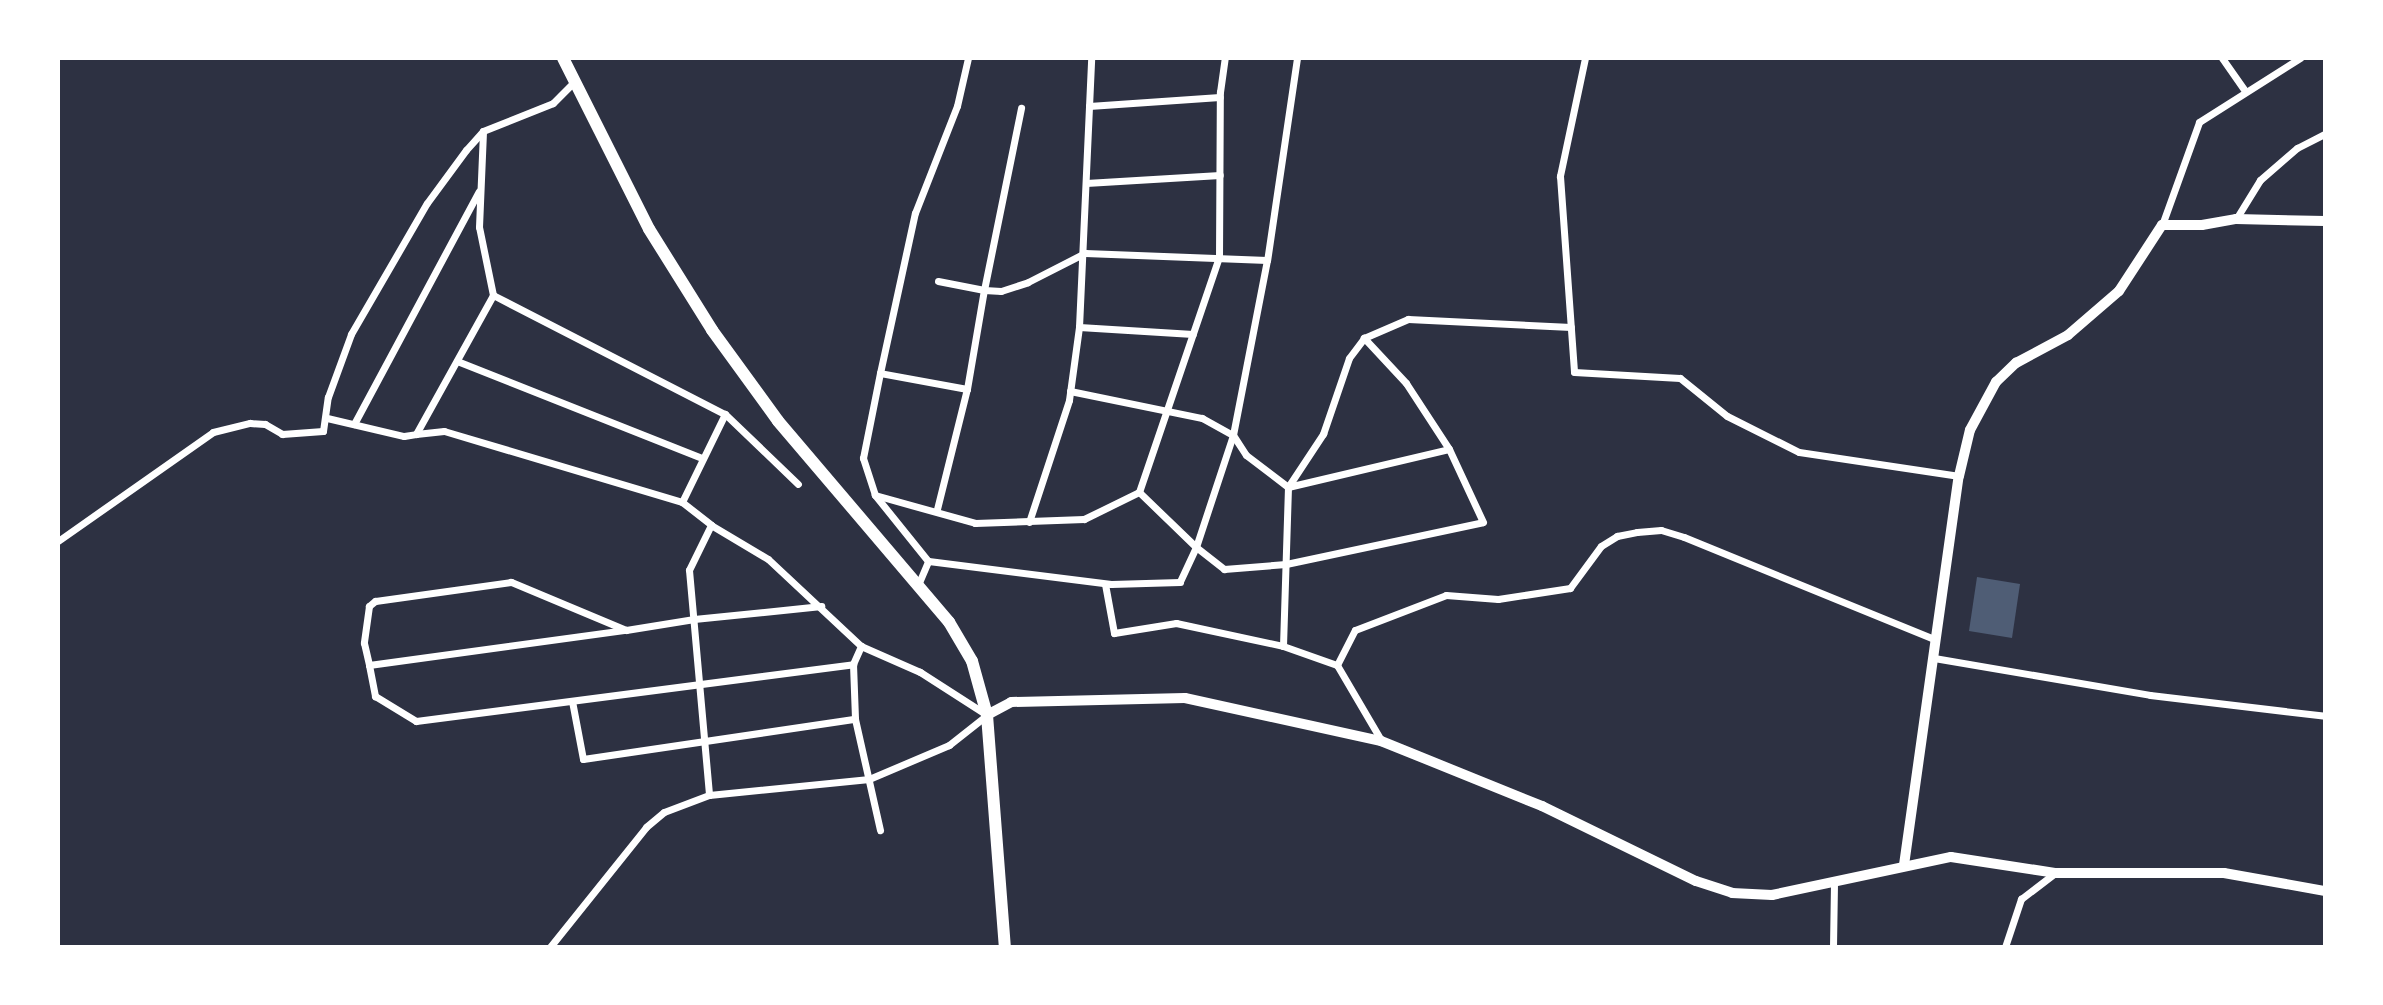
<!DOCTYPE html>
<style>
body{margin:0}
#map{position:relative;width:2383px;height:1005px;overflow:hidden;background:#2d3142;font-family:"DM Sans",sans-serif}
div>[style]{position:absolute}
.water>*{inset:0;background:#4f5d75}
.minor>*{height:7px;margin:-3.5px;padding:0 3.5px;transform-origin:3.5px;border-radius:3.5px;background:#fff}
.tertiary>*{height:10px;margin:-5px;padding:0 5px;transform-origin:5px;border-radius:5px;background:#fff}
.secondary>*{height:12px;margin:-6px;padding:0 6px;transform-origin:6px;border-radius:6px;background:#fff}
span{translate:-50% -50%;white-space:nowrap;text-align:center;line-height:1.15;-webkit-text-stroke:5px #fff;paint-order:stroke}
.frame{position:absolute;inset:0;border:60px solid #fff;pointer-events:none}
</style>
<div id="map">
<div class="water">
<div style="clip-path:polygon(1977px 577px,2020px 584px,2012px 638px,1969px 631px)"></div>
</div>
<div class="minor">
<div style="left:1297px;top:58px;width:204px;rotate:98.4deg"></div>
<div style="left:1267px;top:260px;width:178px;rotate:101deg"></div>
<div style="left:1233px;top:435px;width:118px;rotate:108.3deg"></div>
<div style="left:1196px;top:547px;width:38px;rotate:115deg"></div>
<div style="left:1180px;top:582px;width:69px;rotate:178.3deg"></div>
<div style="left:1111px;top:584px;width:184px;rotate:-172.8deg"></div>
<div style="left:928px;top:561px;width:85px;rotate:-128.8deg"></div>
<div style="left:875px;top:495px;width:104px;rotate:15.6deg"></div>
<div style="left:975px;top:523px;width:109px;rotate:-2.1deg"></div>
<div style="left:1084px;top:519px;width:61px;rotate:-26.1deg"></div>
<div style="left:1139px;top:492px;width:79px;rotate:44deg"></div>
<div style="left:1196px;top:547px;width:36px;rotate:38deg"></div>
<div style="left:1224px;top:569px;width:62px;rotate:-4.6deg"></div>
<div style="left:1286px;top:564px;width:201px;rotate:-12deg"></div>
<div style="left:1483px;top:522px;width:81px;rotate:-115deg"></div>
<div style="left:1585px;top:58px;width:121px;rotate:102deg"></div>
<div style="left:1560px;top:176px;width:196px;rotate:85.9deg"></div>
<div style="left:1574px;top:372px;width:106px;rotate:3.2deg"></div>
<div style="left:1680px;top:378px;width:60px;rotate:39deg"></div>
<div style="left:1727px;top:416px;width:80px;rotate:26.6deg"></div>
<div style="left:1799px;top:452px;width:162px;rotate:8.5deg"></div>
<div style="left:2222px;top:58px;width:38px;rotate:55deg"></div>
<div style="left:1089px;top:106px;width:131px;rotate:-3.9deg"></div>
<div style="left:1086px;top:183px;width:134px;rotate:-3.4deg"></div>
<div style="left:2236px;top:219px;width:46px;rotate:-58.4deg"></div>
<div style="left:2260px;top:180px;width:49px;rotate:-40.9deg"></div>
<div style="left:2297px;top:148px;width:31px;rotate:-27deg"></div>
<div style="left:2162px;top:225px;width:109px;rotate:-70.2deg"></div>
<div style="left:2199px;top:122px;width:120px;rotate:-32.4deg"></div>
<div style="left:938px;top:281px;width:47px;rotate:11.1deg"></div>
<div style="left:984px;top:290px;width:186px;rotate:-78.5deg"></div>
<div style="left:493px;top:295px;width:261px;rotate:27.2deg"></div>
<div style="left:1079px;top:327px;width:114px;rotate:3.5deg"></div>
<div style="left:457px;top:361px;width:264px;rotate:21.6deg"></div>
<div style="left:967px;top:389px;width:88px;rotate:-169.6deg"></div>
<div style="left:880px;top:373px;width:164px;rotate:-77.7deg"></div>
<div style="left:915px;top:213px;width:115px;rotate:-68.6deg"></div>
<div style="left:957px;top:106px;width:49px;rotate:-77.1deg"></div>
<div style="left:1070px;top:391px;width:135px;rotate:11.6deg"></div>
<div style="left:1202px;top:418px;width:35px;rotate:29deg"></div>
<div style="left:1233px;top:435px;width:24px;rotate:57deg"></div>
<div style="left:1246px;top:455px;width:53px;rotate:37.3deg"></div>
<div style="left:1288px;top:487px;width:165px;rotate:-13.3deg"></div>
<div style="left:1449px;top:449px;width:79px;rotate:-123.1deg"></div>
<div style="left:1406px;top:383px;width:62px;rotate:-133deg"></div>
<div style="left:327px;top:418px;width:79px;rotate:13.2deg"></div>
<div style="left:404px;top:436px;width:12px;rotate:-9deg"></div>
<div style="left:416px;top:434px;width:159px;rotate:-61deg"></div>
<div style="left:493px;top:295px;width:69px;rotate:-101.6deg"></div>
<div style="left:479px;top:227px;width:96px;rotate:-87.6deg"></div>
<div style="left:354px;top:424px;width:264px;rotate:-61.8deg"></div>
<div style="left:416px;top:434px;width:28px;rotate:-6deg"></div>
<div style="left:444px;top:431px;width:248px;rotate:16.6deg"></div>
<div style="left:682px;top:502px;width:37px;rotate:38deg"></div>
<div style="left:1139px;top:492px;width:248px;rotate:-71.2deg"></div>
<div style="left:1219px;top:257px;width:165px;rotate:-89.7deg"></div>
<div style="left:1220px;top:92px;width:34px;rotate:-82deg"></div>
<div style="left:875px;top:495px;width:39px;rotate:-108deg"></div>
<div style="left:863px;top:458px;width:87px;rotate:-78.7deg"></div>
<div style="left:682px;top:502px;width:98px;rotate:-64deg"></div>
<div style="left:725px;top:414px;width:101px;rotate:43.8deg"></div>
<div style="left:937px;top:509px;width:124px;rotate:-76deg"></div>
<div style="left:967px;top:389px;width:100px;rotate:-80.3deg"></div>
<div style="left:984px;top:290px;width:17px;rotate:3deg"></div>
<div style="left:1001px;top:291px;width:28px;rotate:-18deg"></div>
<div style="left:1028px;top:282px;width:64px;rotate:-27deg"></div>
<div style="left:1085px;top:253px;width:182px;rotate:2.2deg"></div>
<div style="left:1029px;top:522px;width:128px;rotate:-71.8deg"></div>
<div style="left:1069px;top:400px;width:74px;rotate:-82.2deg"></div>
<div style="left:1079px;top:327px;width:269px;rotate:-87.4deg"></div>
<div style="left:58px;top:541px;width:189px;rotate:-35.1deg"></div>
<div style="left:213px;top:432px;width:38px;rotate:-14deg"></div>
<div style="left:250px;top:423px;width:15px;rotate:4deg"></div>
<div style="left:265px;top:424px;width:20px;rotate:30deg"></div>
<div style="left:282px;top:434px;width:41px;rotate:-4.2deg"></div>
<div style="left:323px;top:431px;width:34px;rotate:-82deg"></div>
<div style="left:328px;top:397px;width:67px;rotate:-69.9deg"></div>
<div style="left:351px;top:334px;width:151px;rotate:-59.9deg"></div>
<div style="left:427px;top:203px;width:66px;rotate:-53.7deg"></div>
<div style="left:466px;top:150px;width:25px;rotate:-48deg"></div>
<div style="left:483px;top:131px;width:75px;rotate:-21.8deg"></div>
<div style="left:553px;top:103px;width:31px;rotate:-45deg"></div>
<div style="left:1105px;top:584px;width:50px;rotate:79.6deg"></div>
<div style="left:1114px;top:633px;width:63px;rotate:-9.2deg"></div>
<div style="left:1176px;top:623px;width:109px;rotate:12.1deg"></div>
<div style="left:1283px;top:646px;width:159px;rotate:-88.2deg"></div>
<div style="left:1288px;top:487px;width:64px;rotate:-56.6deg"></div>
<div style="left:1323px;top:434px;width:80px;rotate:-71.1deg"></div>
<div style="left:1349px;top:358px;width:25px;rotate:-53deg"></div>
<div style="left:1364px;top:338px;width:48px;rotate:-23.4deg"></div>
<div style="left:1408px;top:319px;width:163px;rotate:2.8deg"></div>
<div style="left:918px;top:585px;width:26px;rotate:-67deg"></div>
<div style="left:626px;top:630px;width:125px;rotate:-157.3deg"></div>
<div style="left:511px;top:582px;width:137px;rotate:172deg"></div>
<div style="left:375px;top:601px;width:8px;rotate:140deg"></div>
<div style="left:369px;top:606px;width:37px;rotate:98deg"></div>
<div style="left:364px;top:643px;width:23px;rotate:77deg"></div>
<div style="left:369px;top:665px;width:259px;rotate:-7.8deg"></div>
<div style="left:626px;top:630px;width:69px;rotate:-9.2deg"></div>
<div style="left:694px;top:619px;width:128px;rotate:-5.8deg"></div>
<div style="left:1283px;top:646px;width:57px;rotate:19.4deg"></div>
<div style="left:1934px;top:658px;width:219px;rotate:9.7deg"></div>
<div style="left:2150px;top:695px;width:176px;rotate:6.8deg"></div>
<div style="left:853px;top:664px;width:55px;rotate:87.9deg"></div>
<div style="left:855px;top:719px;width:114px;rotate:77.3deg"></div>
<div style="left:369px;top:665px;width:32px;rotate:79deg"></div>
<div style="left:375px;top:696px;width:48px;rotate:31.4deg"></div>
<div style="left:416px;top:721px;width:441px;rotate:-7.4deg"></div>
<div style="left:853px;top:664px;width:20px;rotate:-66deg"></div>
<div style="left:572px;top:701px;width:59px;rotate:79.3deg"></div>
<div style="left:583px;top:759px;width:275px;rotate:-8.4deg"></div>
<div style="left:1381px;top:740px;width:87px;rotate:-120.4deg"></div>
<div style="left:1337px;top:665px;width:39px;rotate:-63deg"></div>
<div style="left:1355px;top:630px;width:97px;rotate:-21deg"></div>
<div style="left:1446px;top:595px;width:52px;rotate:4.4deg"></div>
<div style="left:1498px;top:599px;width:73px;rotate:-8.7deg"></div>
<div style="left:1570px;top:588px;width:52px;rotate:-53.6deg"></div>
<div style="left:1601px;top:546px;width:19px;rotate:-32deg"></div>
<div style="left:1617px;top:536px;width:20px;rotate:-11deg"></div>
<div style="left:1637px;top:532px;width:24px;rotate:-5deg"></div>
<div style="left:1661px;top:530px;width:24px;rotate:17deg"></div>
<div style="left:1684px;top:537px;width:272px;rotate:22.2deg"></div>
<div style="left:550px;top:947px;width:154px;rotate:-51.3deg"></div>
<div style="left:646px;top:827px;width:23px;rotate:-40deg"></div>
<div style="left:664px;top:812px;width:48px;rotate:-20.7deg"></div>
<div style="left:709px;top:795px;width:161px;rotate:-5.7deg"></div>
<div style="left:869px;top:779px;width:87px;rotate:-23deg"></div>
<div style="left:949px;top:745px;width:48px;rotate:-38.3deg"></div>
<div style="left:987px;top:715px;width:80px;rotate:-147.3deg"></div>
<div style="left:920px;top:672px;width:64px;rotate:-156.2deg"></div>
<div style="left:861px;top:646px;width:127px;rotate:-136.9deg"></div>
<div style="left:768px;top:559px;width:66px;rotate:-149.2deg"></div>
<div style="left:711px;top:525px;width:50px;rotate:116.1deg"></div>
<div style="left:689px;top:570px;width:226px;rotate:84.9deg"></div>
<div style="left:1833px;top:947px;width:64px;rotate:-89.1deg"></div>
<div style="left:2005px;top:947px;width:51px;rotate:-71.6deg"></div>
<div style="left:2021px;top:899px;width:43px;rotate:-37.4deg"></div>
</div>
<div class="tertiary">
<div style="left:987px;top:715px;width:27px;rotate:-28deg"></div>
<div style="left:1011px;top:702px;width:174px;rotate:-1.3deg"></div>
<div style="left:1185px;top:698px;width:201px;rotate:12.4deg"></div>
<div style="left:1381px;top:741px;width:174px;rotate:22deg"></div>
<div style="left:1542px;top:806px;width:171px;rotate:26deg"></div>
<div style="left:1696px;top:881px;width:38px;rotate:18deg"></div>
<div style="left:1732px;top:893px;width:40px;rotate:2.9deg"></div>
<div style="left:1772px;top:895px;width:183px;rotate:-12deg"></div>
<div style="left:1951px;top:857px;width:105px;rotate:8.7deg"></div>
<div style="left:2055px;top:873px;width:169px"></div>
<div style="left:2224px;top:873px;width:103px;rotate:10.1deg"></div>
<div style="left:1904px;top:865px;width:393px;rotate:-82deg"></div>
<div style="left:1959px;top:476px;width:47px;rotate:-76.6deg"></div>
<div style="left:1970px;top:430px;width:55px;rotate:-61.6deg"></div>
<div style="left:1996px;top:382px;width:28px;rotate:-44deg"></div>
<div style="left:2016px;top:363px;width:59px;rotate:-28.3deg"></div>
<div style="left:2068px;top:335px;width:67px;rotate:-40.8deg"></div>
<div style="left:2119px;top:291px;width:79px;rotate:-56.9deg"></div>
<div style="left:2162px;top:225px;width:40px"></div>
<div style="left:2202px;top:225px;width:35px;rotate:-10deg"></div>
<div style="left:2236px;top:219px;width:89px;rotate:1.3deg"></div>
</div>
<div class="secondary">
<div style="left:563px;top:58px;width:191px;rotate:63.3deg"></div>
<div style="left:649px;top:229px;width:119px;rotate:58deg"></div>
<div style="left:712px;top:330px;width:112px;rotate:54deg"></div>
<div style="left:778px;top:421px;width:264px;rotate:49.6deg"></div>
<div style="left:949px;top:622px;width:45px;rotate:59.5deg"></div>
<div style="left:972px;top:661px;width:56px;rotate:74.5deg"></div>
<div style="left:987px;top:715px;width:233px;rotate:85.6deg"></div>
</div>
<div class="frame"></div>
</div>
